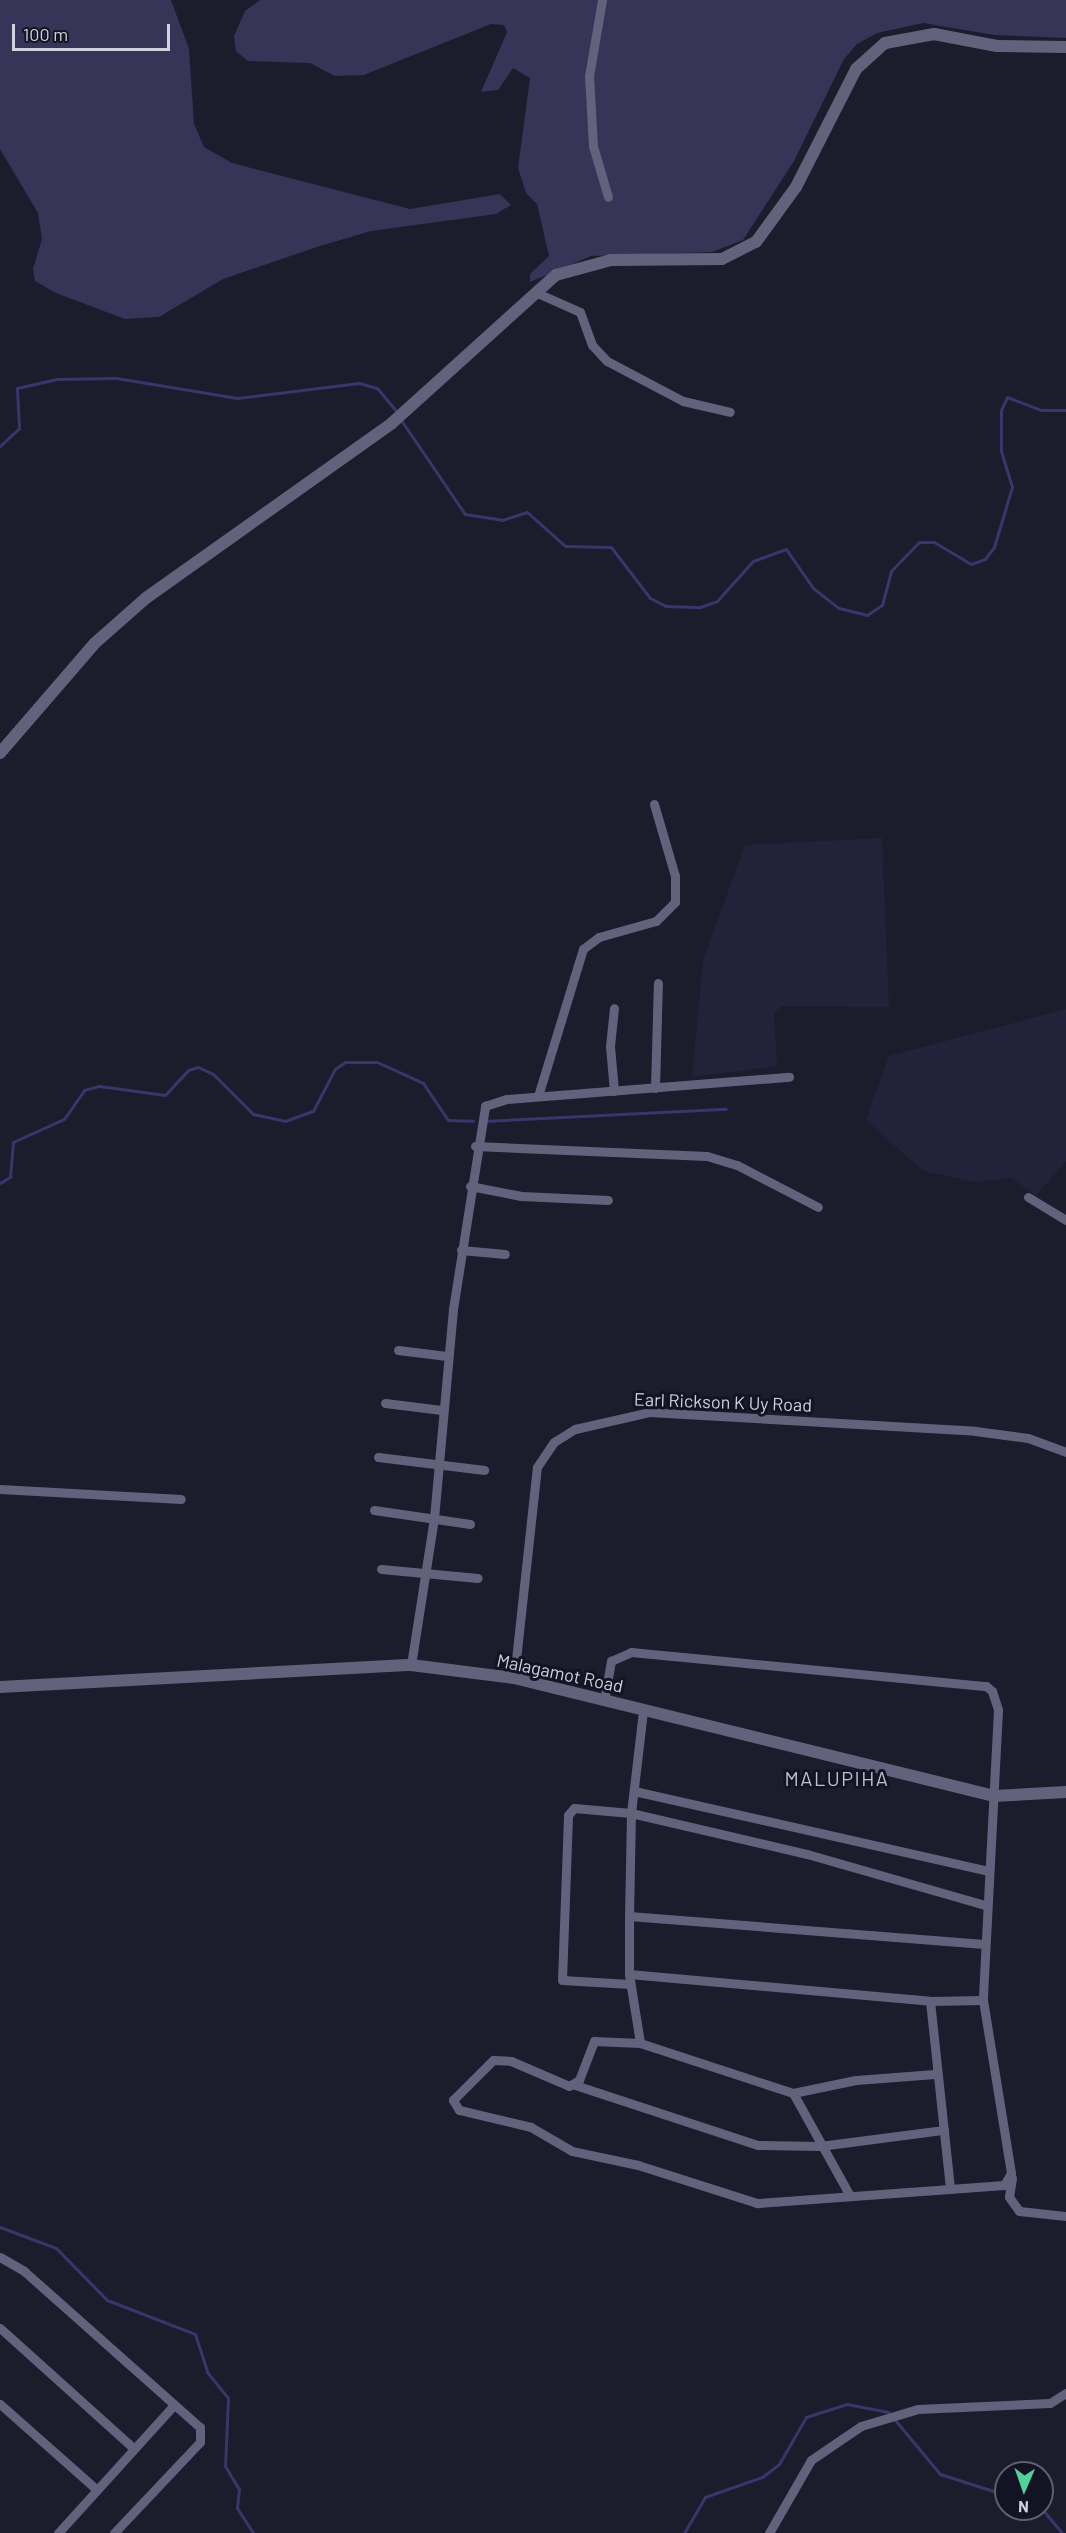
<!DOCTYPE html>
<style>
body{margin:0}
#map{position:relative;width:1066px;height:2533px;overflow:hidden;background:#1c1c2d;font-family:Barlow,sans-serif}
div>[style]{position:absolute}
.built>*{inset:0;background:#23223a}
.green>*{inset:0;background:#363457}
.stream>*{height:3px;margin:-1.5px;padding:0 1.5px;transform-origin:1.5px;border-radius:1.5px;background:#3a356a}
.minor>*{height:9px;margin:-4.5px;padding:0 4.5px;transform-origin:4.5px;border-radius:4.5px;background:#63627c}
.tertiary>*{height:12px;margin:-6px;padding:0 6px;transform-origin:6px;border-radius:6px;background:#63627c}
span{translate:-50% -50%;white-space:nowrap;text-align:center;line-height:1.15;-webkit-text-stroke:6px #131323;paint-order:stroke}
.street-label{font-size:18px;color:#d2d2de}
.neighbourhood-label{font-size:20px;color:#bfbfd7;letter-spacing:1.5px}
.north{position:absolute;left:994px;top:2461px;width:60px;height:60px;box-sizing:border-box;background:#131323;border:2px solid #5f5f6e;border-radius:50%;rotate:182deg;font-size:16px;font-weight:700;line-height:24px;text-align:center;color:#d2d2de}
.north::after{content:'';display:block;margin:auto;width:21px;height:27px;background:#51d397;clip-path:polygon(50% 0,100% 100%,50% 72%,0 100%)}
.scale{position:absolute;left:12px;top:24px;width:158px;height:27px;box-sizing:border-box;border:3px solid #d2d2de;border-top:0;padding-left:8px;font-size:18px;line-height:21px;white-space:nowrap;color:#d2d2de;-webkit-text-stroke:4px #131323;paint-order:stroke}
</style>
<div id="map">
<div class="built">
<div style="clip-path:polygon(882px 838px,889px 1007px,781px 1006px,774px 1013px,777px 1066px,692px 1077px,703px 960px,745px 845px)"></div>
<div style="clip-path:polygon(1066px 1009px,1066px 1161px,1036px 1196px,1011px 1178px,976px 1182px,923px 1171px,866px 1120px,889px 1056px)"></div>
</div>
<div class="green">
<div style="clip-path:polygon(0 0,171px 0,189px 49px,194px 124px,204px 147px,232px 163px,410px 209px,500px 194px,511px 205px,496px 214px,371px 231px,320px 246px,223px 279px,159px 317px,125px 319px,56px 293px,35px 281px,33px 269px,42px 239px,38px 213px,0 149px)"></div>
<div style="clip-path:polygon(260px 0,1066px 0,1066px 38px,994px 35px,923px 23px,877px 33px,857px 44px,844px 59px,794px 161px,743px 240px,712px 252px,591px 256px,530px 282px,530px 274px,549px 256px,537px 204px,526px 193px,518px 168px,530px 78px,513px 68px,498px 90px,481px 92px,507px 32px,504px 25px,491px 24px,364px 75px,335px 76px,310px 63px,248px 61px,236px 51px,234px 36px,245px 11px)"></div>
</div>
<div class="stream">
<div style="left:401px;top:420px;width:114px;rotate:55.8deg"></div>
<div style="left:465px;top:514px;width:37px;rotate:9deg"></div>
<div style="left:502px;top:520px;width:26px;rotate:-18deg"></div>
<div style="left:527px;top:512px;width:51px;rotate:41.8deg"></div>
<div style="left:565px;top:546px;width:46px;rotate:1.2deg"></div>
<div style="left:611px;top:547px;width:64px;rotate:52.6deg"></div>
<div style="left:650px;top:598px;width:18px;rotate:27deg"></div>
<div style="left:666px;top:606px;width:34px;rotate:2deg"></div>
<div style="left:700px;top:607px;width:18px;rotate:-19deg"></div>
<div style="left:717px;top:601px;width:54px;rotate:-48deg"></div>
<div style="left:753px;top:561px;width:35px;rotate:-20deg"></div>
<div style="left:786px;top:549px;width:47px;rotate:55.3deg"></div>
<div style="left:813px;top:588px;width:33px;rotate:38deg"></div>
<div style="left:839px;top:608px;width:29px;rotate:14deg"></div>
<div style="left:867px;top:615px;width:18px;rotate:-34deg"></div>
<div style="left:882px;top:605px;width:35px;rotate:-75deg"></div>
<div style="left:891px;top:571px;width:40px;rotate:-46deg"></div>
<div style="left:919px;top:542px;width:15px"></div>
<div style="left:934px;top:542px;width:43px;rotate:30.7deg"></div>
<div style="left:971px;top:564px;width:15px;rotate:-20deg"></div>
<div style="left:985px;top:559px;width:15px;rotate:-53deg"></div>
<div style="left:994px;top:547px;width:63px;rotate:-73.3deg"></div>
<div style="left:1012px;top:487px;width:38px;rotate:-107deg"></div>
<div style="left:1001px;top:451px;width:41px;rotate:-90deg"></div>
<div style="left:1001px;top:410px;width:14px;rotate:-65deg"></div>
<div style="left:1007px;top:397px;width:36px;rotate:21deg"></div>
<div style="left:1041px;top:410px;width:25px"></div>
<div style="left:0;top:446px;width:26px;rotate:-43deg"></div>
<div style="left:19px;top:428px;width:40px;rotate:-92.9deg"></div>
<div style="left:17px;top:388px;width:41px;rotate:-12.7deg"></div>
<div style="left:57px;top:379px;width:59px;rotate:-1deg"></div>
<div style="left:116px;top:378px;width:123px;rotate:9.4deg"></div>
<div style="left:237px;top:398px;width:123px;rotate:-7deg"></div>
<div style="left:359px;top:383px;width:19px;rotate:16deg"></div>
<div style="left:377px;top:388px;width:34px;rotate:50deg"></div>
<div style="left:485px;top:1121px;width:241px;rotate:-2.9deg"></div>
<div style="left:0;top:1183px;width:12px;rotate:-31deg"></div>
<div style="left:10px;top:1177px;width:35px;rotate:-85deg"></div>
<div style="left:13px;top:1142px;width:56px;rotate:-24.3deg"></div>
<div style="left:64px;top:1119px;width:35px;rotate:-55deg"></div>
<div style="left:84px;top:1090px;width:16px;rotate:-15deg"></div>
<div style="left:99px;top:1086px;width:67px;rotate:7.8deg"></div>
<div style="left:165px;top:1095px;width:34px;rotate:-47deg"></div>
<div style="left:188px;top:1070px;width:10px;rotate:-17deg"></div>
<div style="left:198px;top:1067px;width:17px;rotate:25deg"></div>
<div style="left:213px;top:1074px;width:57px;rotate:45deg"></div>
<div style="left:253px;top:1114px;width:33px;rotate:12deg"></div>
<div style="left:285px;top:1121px;width:30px;rotate:-20deg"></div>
<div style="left:313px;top:1111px;width:47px;rotate:-62.4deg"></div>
<div style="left:335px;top:1069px;width:12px;rotate:-35deg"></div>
<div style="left:345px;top:1062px;width:32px"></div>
<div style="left:377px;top:1062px;width:51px;rotate:24.5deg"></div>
<div style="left:423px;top:1083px;width:45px;rotate:56deg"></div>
<div style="left:448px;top:1120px;width:25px;rotate:2deg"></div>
<div style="left:0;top:2227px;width:60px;rotate:20.6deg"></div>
<div style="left:56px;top:2248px;width:73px;rotate:45.6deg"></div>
<div style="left:107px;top:2300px;width:94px;rotate:21.1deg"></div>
<div style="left:195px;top:2334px;width:40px;rotate:72deg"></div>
<div style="left:207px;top:2372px;width:33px;rotate:51deg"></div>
<div style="left:228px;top:2398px;width:68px;rotate:92.5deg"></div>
<div style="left:225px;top:2466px;width:27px;rotate:59deg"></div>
<div style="left:239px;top:2489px;width:19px;rotate:96deg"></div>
<div style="left:237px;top:2508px;width:30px;rotate:57deg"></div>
<div style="left:895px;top:2420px;width:70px;rotate:50.2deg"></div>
<div style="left:940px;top:2474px;width:69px;rotate:17.7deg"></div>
<div style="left:1042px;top:2509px;width:31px;rotate:50deg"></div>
<div style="left:684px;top:2533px;width:42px;rotate:-59.7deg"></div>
<div style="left:705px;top:2497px;width:60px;rotate:-19.3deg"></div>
<div style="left:762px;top:2477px;width:21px;rotate:-37deg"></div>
<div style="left:779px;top:2464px;width:54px;rotate:-60.1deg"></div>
<div style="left:806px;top:2417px;width:43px;rotate:-17.6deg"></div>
<div style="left:847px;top:2404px;width:42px;rotate:11deg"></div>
</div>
<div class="minor">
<div style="left:602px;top:0;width:77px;rotate:99.7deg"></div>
<div style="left:589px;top:76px;width:70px;rotate:86.7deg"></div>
<div style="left:593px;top:146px;width:53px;rotate:73.6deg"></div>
<div style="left:535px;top:292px;width:49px;rotate:24deg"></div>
<div style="left:580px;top:312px;width:35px;rotate:70deg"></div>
<div style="left:592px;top:345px;width:22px;rotate:47deg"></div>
<div style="left:607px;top:361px;width:86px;rotate:27.8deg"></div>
<div style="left:683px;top:401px;width:48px;rotate:13.2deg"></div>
<div style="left:655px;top:1088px;width:105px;rotate:-88.4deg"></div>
<div style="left:614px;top:1091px;width:45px;rotate:-95.1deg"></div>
<div style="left:610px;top:1046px;width:38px;rotate:-84deg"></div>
<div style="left:538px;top:1096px;width:154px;rotate:-73deg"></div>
<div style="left:583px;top:949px;width:20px;rotate:-37deg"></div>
<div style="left:599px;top:937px;width:59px;rotate:-15.7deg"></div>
<div style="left:656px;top:921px;width:27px;rotate:-45deg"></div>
<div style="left:675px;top:902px;width:26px;rotate:-90deg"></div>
<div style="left:675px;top:876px;width:75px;rotate:-106.3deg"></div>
<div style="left:475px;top:1146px;width:232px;rotate:2.5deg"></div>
<div style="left:707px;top:1156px;width:31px;rotate:17deg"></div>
<div style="left:737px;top:1165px;width:91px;rotate:27.4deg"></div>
<div style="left:470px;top:1186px;width:52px;rotate:11.1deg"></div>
<div style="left:521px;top:1196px;width:87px;rotate:2.6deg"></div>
<div style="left:1028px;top:1197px;width:44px;rotate:31.2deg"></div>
<div style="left:461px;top:1250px;width:44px;rotate:5.2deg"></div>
<div style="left:398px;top:1350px;width:49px;rotate:7deg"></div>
<div style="left:385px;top:1403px;width:57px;rotate:7deg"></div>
<div style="left:378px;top:1457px;width:107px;rotate:7deg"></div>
<div style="left:0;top:1489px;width:181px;rotate:3.2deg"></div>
<div style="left:374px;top:1510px;width:97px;rotate:8.3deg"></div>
<div style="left:381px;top:1569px;width:97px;rotate:5.3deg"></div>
<div style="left:411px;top:1665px;width:149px;rotate:-81.1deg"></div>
<div style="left:434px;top:1518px;width:210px;rotate:-84.8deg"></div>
<div style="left:453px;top:1309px;width:206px;rotate:-81deg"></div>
<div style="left:485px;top:1106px;width:23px;rotate:-18deg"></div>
<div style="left:507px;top:1099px;width:283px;rotate:-4.5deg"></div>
<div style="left:514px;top:1678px;width:212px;rotate:-83.8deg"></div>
<div style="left:537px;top:1467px;width:30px;rotate:-56deg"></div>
<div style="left:554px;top:1442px;width:25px;rotate:-32deg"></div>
<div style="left:575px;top:1429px;width:76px;rotate:-12.9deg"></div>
<div style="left:649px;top:1412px;width:327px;rotate:3.3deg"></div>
<div style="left:975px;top:1431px;width:53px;rotate:7.5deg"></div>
<div style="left:1028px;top:1438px;width:40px;rotate:20.2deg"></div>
<div style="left:604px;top:1701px;width:41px;rotate:-80.1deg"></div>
<div style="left:611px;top:1661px;width:22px;rotate:-24deg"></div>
<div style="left:631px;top:1652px;width:357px;rotate:5.5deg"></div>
<div style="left:986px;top:1686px;width:8px;rotate:40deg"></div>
<div style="left:992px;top:1691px;width:20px;rotate:72deg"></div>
<div style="left:998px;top:1710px;width:290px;rotate:93deg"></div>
<div style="left:983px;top:2000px;width:175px;rotate:80.8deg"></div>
<div style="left:1011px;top:2173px;width:14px;rotate:120deg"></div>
<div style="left:1004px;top:2185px;width:248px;rotate:175.8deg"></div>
<div style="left:757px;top:2203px;width:125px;rotate:-162.3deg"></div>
<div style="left:638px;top:2165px;width:67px;rotate:-168deg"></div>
<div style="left:572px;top:2151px;width:48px;rotate:-149.7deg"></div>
<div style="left:531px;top:2127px;width:74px;rotate:-166.7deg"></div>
<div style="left:459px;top:2110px;width:12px;rotate:-121deg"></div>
<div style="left:453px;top:2100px;width:57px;rotate:-45deg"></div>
<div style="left:493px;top:2060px;width:18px;rotate:3deg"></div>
<div style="left:511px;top:2061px;width:63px;rotate:23.3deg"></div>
<div style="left:569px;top:2086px;width:12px;rotate:-31deg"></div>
<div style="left:579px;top:2080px;width:42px;rotate:-69deg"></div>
<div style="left:594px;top:2041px;width:46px;rotate:2.5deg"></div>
<div style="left:640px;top:2043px;width:161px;rotate:18.1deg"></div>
<div style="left:793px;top:2093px;width:115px;rotate:61deg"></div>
<div style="left:643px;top:1711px;width:103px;rotate:96.7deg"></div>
<div style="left:631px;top:1813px;width:103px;rotate:91.1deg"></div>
<div style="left:629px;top:1916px;width:356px;rotate:4.5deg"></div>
<div style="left:634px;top:1791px;width:363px;rotate:12.7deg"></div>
<div style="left:629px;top:1916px;width:58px;rotate:90deg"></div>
<div style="left:629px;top:1974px;width:70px;rotate:80.9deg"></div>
<div style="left:629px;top:1974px;width:302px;rotate:5.1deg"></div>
<div style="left:930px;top:2001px;width:53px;rotate:-1.1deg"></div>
<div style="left:630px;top:1984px;width:68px;rotate:-176.6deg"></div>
<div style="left:562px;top:1980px;width:165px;rotate:-87.9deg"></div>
<div style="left:568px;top:1815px;width:9px;rotate:-49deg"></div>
<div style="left:574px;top:1808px;width:57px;rotate:5deg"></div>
<div style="left:631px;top:1813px;width:181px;rotate:13.1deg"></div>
<div style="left:807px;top:1854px;width:185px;rotate:16deg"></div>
<div style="left:930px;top:2001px;width:189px;rotate:83.9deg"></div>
<div style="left:575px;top:2085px;width:193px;rotate:18.2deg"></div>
<div style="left:758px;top:2145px;width:62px;rotate:0.9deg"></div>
<div style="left:820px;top:2146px;width:125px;rotate:-7.4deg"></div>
<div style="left:793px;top:2093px;width:64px;rotate:-11.7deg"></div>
<div style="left:856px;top:2080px;width:79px;rotate:-4.3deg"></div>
<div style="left:1012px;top:2178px;width:19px;rotate:99deg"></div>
<div style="left:1009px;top:2197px;width:17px;rotate:54deg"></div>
<div style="left:1019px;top:2211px;width:47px;rotate:6.1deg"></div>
<div style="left:0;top:2257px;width:28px;rotate:30deg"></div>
<div style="left:24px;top:2271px;width:235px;rotate:41.6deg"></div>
<div style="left:200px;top:2427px;width:15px;rotate:90deg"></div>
<div style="left:200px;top:2442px;width:125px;rotate:133.4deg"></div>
<div style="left:0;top:2328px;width:178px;rotate:42deg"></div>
<div style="left:0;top:2404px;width:128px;rotate:41.5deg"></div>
<div style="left:58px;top:2533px;width:173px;rotate:-47.8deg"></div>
<div style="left:769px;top:2533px;width:84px;rotate:-60.1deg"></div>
<div style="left:811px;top:2460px;width:60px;rotate:-34.2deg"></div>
<div style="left:861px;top:2426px;width:59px;rotate:-16.6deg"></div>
<div style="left:918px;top:2409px;width:132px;rotate:-2.6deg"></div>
<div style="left:1050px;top:2403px;width:19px;rotate:-32deg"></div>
</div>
<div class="tertiary">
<div style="left:0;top:753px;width:145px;rotate:-49.2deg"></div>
<div style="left:95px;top:643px;width:68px;rotate:-41.4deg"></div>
<div style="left:146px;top:598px;width:302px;rotate:-35.4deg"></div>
<div style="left:392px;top:423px;width:221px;rotate:-42.1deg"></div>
<div style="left:556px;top:275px;width:57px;rotate:-15.3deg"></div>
<div style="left:611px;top:260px;width:111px;rotate:-0.5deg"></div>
<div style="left:722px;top:259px;width:38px;rotate:-27deg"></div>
<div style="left:756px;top:242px;width:68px;rotate:-54deg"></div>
<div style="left:796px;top:187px;width:132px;rotate:-63deg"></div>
<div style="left:856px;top:69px;width:39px;rotate:-42deg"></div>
<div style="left:885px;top:43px;width:50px;rotate:-10.4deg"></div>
<div style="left:934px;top:34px;width:64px;rotate:10.8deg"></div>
<div style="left:997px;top:46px;width:69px;rotate:0.8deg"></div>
<div style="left:0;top:1687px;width:412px;rotate:-3.1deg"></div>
<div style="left:411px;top:1665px;width:104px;rotate:7.2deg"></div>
<div style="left:514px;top:1678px;width:494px;rotate:13.8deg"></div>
<div style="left:994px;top:1796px;width:72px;rotate:-3.2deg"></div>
</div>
<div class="street-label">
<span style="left:723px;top:1402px;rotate:2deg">Earl Rickson K Uy Road</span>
<span style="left:560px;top:1673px;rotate:12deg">Malagamot Road</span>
</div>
<div class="neighbourhood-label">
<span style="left:837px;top:1778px">MALUPIHA</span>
</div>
<div class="north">N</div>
<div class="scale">100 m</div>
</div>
